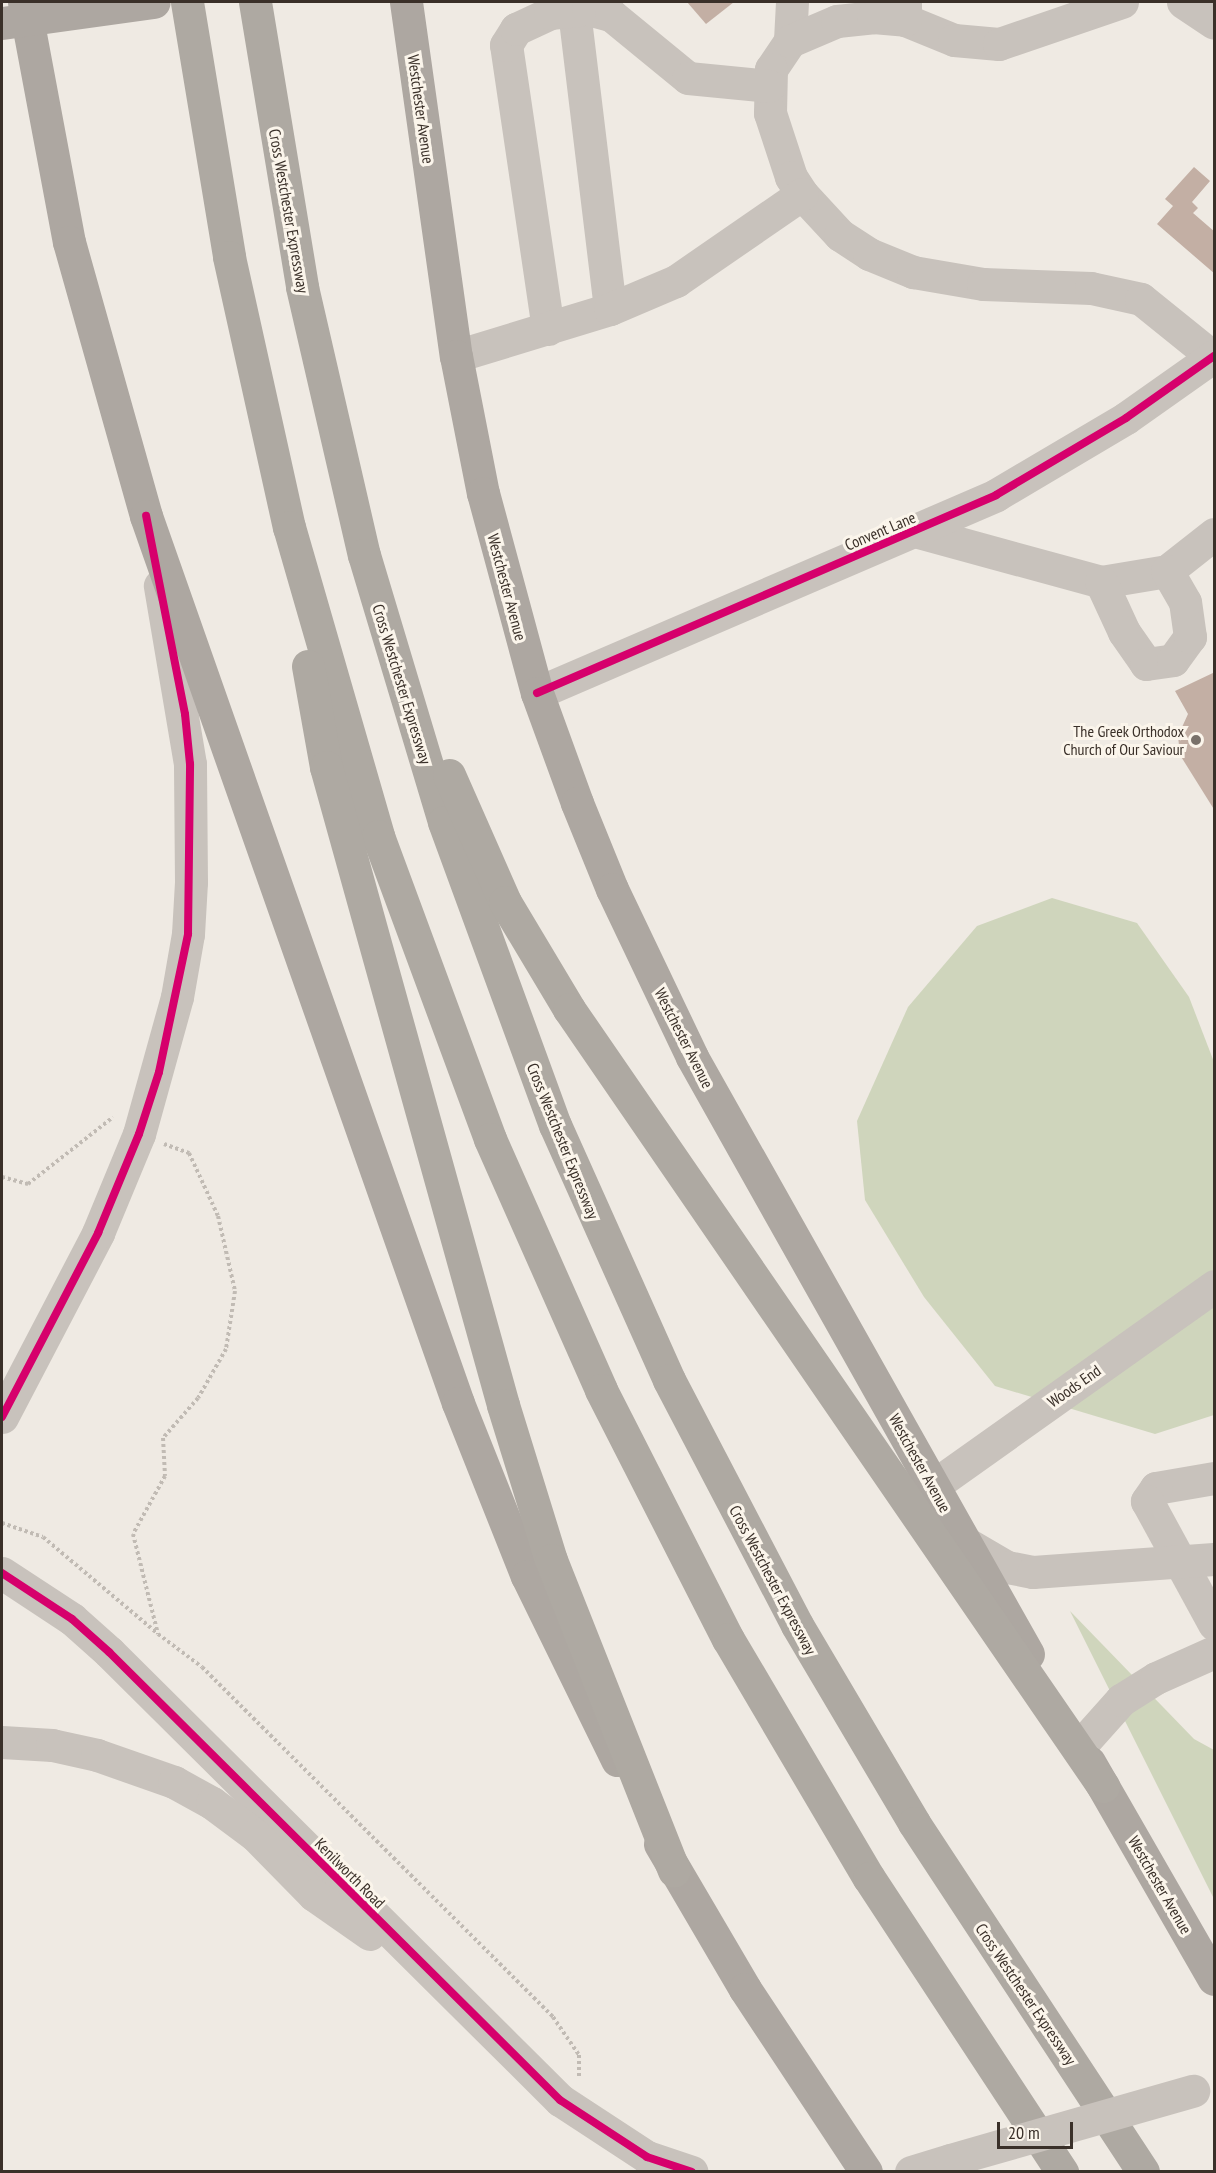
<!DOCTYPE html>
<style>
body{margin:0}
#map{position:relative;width:1216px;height:2173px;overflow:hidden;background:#efeae3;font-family:"PT Sans Narrow",sans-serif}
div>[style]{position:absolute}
.green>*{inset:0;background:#cfd5bc}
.building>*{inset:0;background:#c3afa4}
.path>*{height:4px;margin-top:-2px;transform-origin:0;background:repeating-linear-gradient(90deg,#c1bbb4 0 3px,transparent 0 6px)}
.minor>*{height:33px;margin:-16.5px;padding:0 16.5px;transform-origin:16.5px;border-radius:16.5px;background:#c8c2bc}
.major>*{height:33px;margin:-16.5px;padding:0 16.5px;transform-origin:16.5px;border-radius:16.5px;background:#ada7a1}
.highway>*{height:33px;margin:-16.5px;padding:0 16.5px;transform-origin:16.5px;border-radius:16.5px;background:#aea9a2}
.minor-bridge>*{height:33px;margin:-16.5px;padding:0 16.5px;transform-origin:16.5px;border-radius:16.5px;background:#c8c2bc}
.cycleway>*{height:8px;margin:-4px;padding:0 4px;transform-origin:4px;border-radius:4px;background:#d6006c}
.dots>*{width:16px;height:16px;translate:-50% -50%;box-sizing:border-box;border:3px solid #fbf5eb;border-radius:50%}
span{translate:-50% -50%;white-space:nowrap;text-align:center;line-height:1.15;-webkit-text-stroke:6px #fbf5eb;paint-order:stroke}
.street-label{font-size:16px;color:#3a3029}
.poi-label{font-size:16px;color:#3a3029}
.right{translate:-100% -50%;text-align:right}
.frame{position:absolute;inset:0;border:3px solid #3a3029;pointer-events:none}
.scale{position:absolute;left:997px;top:2122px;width:76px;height:27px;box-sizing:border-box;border:3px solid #3a3029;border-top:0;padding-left:8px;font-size:18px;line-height:21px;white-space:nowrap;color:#3a3029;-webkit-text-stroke:4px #fbf5eb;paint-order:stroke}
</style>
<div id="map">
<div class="green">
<div style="clip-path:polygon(1052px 898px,1137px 923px,1189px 997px,1214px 1062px,1214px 1415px,1155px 1434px,995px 1386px,924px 1297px,865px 1200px,857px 1121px,908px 1007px,977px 926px)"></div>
<div style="clip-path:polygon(1070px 1611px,1194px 1739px,1214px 1750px,1214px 1899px)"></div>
</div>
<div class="building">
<div style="clip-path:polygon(687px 2px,734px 2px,706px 24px)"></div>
<div style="clip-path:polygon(1194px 167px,1210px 181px,1192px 202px,1198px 208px,1193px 213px,1215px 232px,1215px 274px,1157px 224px,1173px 206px,1165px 199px)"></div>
<div style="clip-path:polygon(1215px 672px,1215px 811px,1180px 755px,1178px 736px,1188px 714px,1175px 691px)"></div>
</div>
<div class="path">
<div style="left:164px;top:1144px;width:27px;rotate:20deg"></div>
<div style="left:189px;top:1153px;width:69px;rotate:65.3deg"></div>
<div style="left:218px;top:1216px;width:77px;rotate:77.2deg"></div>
<div style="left:235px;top:1291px;width:59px;rotate:98.8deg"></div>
<div style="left:226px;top:1349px;width:56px;rotate:119.7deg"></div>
<div style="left:198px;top:1398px;width:53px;rotate:131.2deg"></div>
<div style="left:163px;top:1438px;width:38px;rotate:87deg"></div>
<div style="left:165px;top:1476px;width:66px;rotate:118.9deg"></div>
<div style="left:133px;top:1534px;width:103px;rotate:76deg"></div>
<div style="left:158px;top:1634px;width:55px;rotate:36.9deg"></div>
<div style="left:202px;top:1667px;width:496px;rotate:44.9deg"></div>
<div style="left:553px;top:2017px;width:46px;rotate:55.6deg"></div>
<div style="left:579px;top:2055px;width:23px;rotate:90deg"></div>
<div style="left:2px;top:1177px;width:27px;rotate:15deg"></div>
<div style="left:28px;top:1184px;width:108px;rotate:-38.2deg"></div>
<div style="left:2px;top:1523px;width:43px;rotate:18.9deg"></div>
<div style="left:43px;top:1537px;width:150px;rotate:40.1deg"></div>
</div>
<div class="minor">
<div style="left:792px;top:2px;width:39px;rotate:93deg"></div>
<div style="left:790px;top:41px;width:34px;rotate:124deg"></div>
<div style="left:771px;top:69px;width:44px;rotate:91.3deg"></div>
<div style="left:770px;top:113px;width:67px;rotate:71.8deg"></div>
<div style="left:791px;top:177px;width:20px;rotate:57deg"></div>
<div style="left:802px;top:194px;width:56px;rotate:47.2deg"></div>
<div style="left:840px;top:235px;width:35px;rotate:33deg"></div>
<div style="left:869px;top:254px;width:48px;rotate:22.2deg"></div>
<div style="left:913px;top:272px;width:71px;rotate:9.7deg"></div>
<div style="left:983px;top:284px;width:108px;rotate:2.1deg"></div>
<div style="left:1091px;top:288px;width:51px;rotate:12.4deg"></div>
<div style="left:1141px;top:299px;width:92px;rotate:38.9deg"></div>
<div style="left:1183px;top:2px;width:37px;rotate:34deg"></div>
<div style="left:574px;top:11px;width:300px;rotate:83.1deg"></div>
<div style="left:905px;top:20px;width:53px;rotate:22.2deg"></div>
<div style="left:954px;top:40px;width:45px;rotate:5.1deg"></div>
<div style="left:999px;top:44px;width:130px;rotate:-18.9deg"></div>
<div style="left:790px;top:41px;width:51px;rotate:-23.1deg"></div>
<div style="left:837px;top:21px;width:36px;rotate:-6deg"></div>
<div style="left:873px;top:17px;width:32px;rotate:5deg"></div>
<div style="left:905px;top:20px;width:18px;rotate:-90deg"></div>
<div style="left:548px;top:329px;width:287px;rotate:-98.4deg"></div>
<div style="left:506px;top:45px;width:19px;rotate:-58deg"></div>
<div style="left:516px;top:29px;width:38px;rotate:-25deg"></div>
<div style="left:550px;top:13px;width:38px;rotate:-6deg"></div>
<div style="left:588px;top:9px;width:24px;rotate:15deg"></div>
<div style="left:611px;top:15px;width:99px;rotate:39.3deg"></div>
<div style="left:688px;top:78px;width:81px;rotate:5.6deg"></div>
<div style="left:456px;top:356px;width:161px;rotate:-17deg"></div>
<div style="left:610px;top:309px;width:72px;rotate:-23deg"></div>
<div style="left:676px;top:281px;width:153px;rotate:-34.6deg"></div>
<div style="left:915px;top:531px;width:193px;rotate:15.3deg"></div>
<div style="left:1101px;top:582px;width:67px;rotate:-9.5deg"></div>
<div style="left:1167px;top:571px;width:60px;rotate:-38.2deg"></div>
<div style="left:1101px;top:582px;width:55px;rotate:65.3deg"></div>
<div style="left:1124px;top:632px;width:39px;rotate:55deg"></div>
<div style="left:1146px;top:664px;width:27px;rotate:-8deg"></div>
<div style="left:1173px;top:660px;width:29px;rotate:-54deg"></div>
<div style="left:1190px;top:637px;width:35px;rotate:-98deg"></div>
<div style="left:1185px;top:602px;width:36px;rotate:-120deg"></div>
<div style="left:537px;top:693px;width:500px;rotate:-23.3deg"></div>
<div style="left:996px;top:495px;width:151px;rotate:-30.6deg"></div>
<div style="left:1126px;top:418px;width:108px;rotate:-35.2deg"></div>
<div style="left:2px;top:1417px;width:208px;rotate:-62.4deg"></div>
<div style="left:98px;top:1233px;width:107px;rotate:-67.5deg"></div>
<div style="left:139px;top:1134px;width:142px;rotate:-74.5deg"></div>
<div style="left:177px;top:997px;width:64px;rotate:-80.1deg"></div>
<div style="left:188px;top:934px;width:52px;rotate:-86.7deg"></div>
<div style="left:191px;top:882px;width:118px;rotate:-90.5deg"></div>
<div style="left:190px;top:764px;width:181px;rotate:-99.6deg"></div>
<div style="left:1214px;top:1478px;width:59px;rotate:170.2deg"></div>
<div style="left:1156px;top:1488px;width:16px;rotate:125deg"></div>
<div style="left:1147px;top:1501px;width:140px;rotate:61.4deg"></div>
<div style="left:933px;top:1486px;width:345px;rotate:-35.4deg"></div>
<div style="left:964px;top:1542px;width:50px;rotate:30.2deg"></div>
<div style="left:1007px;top:1567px;width:26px;rotate:11deg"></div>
<div style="left:1033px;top:1572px;width:181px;rotate:-4.1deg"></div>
<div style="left:2px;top:1573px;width:84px;rotate:33.3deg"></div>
<div style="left:72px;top:1619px;width:50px;rotate:41.7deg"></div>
<div style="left:109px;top:1652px;width:636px;rotate:44.81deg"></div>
<div style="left:560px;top:2100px;width:104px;rotate:33.2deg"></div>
<div style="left:647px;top:2157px;width:47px;rotate:18.4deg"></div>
<div style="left:2px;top:1742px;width:50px;rotate:3.4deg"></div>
<div style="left:52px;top:1745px;width:46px;rotate:12.5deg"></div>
<div style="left:97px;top:1755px;width:82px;rotate:19.3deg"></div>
<div style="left:174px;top:1782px;width:43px;rotate:28.9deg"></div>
<div style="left:212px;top:1803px;width:54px;rotate:36.7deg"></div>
<div style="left:255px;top:1835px;width:84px;rotate:45.5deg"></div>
<div style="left:314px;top:1895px;width:68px;rotate:34.9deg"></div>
<div style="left:1080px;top:1746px;width:62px;rotate:-48.3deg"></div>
<div style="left:1121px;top:1700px;width:41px;rotate:-32.2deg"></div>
<div style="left:1156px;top:1678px;width:64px;rotate:-24.1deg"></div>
<div style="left:911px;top:2172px;width:41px;rotate:-17.1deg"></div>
</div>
<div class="major">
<div style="left:24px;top:2px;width:244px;rotate:79.4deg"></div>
<div style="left:69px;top:242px;width:285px;rotate:74.3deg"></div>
<div style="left:146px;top:516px;width:940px;rotate:70.62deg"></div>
<div style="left:458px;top:1403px;width:186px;rotate:68.3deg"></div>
<div style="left:527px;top:1576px;width:205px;rotate:63.9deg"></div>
<div style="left:406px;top:2px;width:358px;rotate:82deg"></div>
<div style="left:456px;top:356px;width:140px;rotate:78.9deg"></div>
<div style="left:483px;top:493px;width:207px;rotate:74.9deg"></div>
<div style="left:537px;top:693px;width:117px;rotate:70deg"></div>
<div style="left:577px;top:803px;width:93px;rotate:67.9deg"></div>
<div style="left:612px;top:889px;width:186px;rotate:64.5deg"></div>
<div style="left:692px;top:1057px;width:685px;rotate:60.63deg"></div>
<div style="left:2px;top:23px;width:153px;rotate:-7.9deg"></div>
<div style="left:1089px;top:1762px;width:250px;rotate:60.1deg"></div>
<div style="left:660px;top:1844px;width:168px;rotate:59.6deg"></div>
<div style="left:745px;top:1989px;width:219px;rotate:56.5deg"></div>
</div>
<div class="highway">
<div style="left:187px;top:2px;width:258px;rotate:80.6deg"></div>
<div style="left:229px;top:257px;width:277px;rotate:77.5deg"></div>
<div style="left:289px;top:527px;width:322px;rotate:73.9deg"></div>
<div style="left:378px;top:836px;width:323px;rotate:69.7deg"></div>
<div style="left:490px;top:1139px;width:274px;rotate:66.1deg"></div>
<div style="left:601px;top:1390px;width:280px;rotate:63deg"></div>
<div style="left:728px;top:1639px;width:277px;rotate:59.5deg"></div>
<div style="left:869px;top:1878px;width:352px;rotate:56.7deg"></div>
<div style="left:255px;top:2px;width:289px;rotate:80.6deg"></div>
<div style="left:302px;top:287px;width:275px;rotate:77deg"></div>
<div style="left:364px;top:555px;width:279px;rotate:73.3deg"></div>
<div style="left:444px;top:822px;width:323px;rotate:69.9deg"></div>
<div style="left:555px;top:1125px;width:279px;rotate:65.9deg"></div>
<div style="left:669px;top:1380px;width:276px;rotate:62.4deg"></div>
<div style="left:797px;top:1625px;width:230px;rotate:59.4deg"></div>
<div style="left:914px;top:1823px;width:417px;rotate:56.7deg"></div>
<div style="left:308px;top:666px;width:103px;rotate:79.9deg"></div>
<div style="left:326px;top:767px;width:662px;rotate:74.49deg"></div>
<div style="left:503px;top:1405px;width:162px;rotate:72.8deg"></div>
<div style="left:551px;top:1560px;width:334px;rotate:68.4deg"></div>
<div style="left:449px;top:775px;width:139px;rotate:66.2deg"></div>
<div style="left:505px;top:902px;width:125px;rotate:59.1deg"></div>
<div style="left:569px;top:1009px;width:943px;rotate:55.5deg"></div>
</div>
<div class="minor-bridge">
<div style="left:950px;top:2160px;width:253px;rotate:-15.9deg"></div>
</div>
<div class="cycleway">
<div style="left:537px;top:693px;width:500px;rotate:-23.3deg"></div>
<div style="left:996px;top:495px;width:151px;rotate:-30.6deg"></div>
<div style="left:1126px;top:418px;width:108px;rotate:-35.2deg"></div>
<div style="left:2px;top:1417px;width:208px;rotate:-62.4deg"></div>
<div style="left:98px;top:1233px;width:107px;rotate:-67.5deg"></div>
<div style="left:139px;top:1134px;width:65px;rotate:-72.1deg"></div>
<div style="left:159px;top:1072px;width:141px;rotate:-78.1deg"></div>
<div style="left:188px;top:934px;width:170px;rotate:-89.3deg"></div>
<div style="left:190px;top:764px;width:50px;rotate:-95.7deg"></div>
<div style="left:185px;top:714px;width:202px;rotate:-101.1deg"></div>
<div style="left:2px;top:1573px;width:84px;rotate:33.3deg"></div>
<div style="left:72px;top:1619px;width:50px;rotate:41.7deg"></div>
<div style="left:109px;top:1652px;width:636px;rotate:44.81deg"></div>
<div style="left:560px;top:2100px;width:104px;rotate:33.2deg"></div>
<div style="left:647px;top:2157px;width:47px;rotate:18.4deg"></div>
</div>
<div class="dots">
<div style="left:1196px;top:740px;background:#79716a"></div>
</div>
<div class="street-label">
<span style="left:421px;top:109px;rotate:82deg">Westchester Avenue</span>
<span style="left:289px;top:211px;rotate:80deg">Cross Westchester Expressway</span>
<span style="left:880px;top:531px;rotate:-23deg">Convent Lane</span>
<span style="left:507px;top:587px;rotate:75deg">Westchester Avenue</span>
<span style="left:402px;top:684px;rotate:73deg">Cross Westchester Expressway</span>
<span style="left:684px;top:1038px;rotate:63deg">Westchester Avenue</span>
<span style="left:563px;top:1141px;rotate:68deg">Cross Westchester Expressway</span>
<span style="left:1074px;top:1386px;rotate:-35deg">Woods End</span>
<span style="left:920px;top:1463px;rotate:61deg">Westchester Avenue</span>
<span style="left:773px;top:1580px;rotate:62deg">Cross Westchester Expressway</span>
<span style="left:350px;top:1873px;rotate:45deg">Kenilworth Road</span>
<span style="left:1160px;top:1885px;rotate:60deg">Westchester Avenue</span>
<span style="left:1026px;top:1994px;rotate:56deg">Cross Westchester Expressway</span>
</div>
<div class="poi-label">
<span class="right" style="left:1184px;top:740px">The Greek Orthodox<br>Church of Our Saviour</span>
</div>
<div class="frame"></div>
<div class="scale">20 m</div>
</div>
